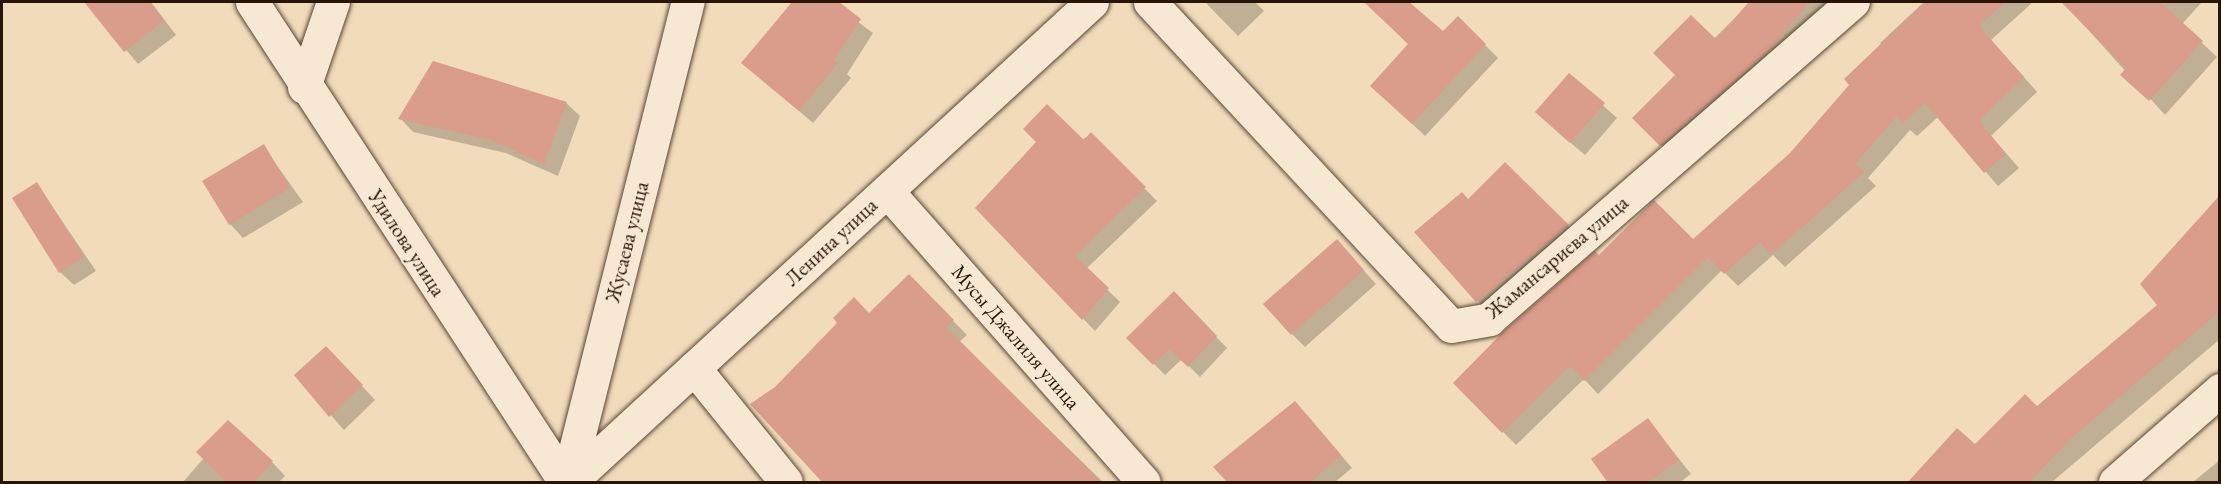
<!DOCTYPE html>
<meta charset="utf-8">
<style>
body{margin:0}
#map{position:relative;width:2221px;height:484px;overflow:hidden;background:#f1dbbb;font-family:"EB Garamond",serif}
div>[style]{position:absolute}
.shadow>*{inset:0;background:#0003}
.building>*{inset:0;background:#da9c8b}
.roads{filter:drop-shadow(0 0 2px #5b4635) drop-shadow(0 0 2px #5b4635)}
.minor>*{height:33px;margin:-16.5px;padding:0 16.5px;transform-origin:16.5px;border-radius:16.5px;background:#f6e8d3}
span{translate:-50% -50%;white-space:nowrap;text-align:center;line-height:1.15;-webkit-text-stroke:4.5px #f6e8d3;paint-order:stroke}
.street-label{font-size:21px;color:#291408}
.frame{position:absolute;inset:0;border:3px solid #291408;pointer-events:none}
</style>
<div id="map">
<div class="shadow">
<div style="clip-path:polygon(86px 2px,151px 2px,176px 35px,138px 64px)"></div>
<div style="clip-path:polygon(794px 2px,831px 2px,873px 33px,847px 74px,851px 78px,813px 123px,743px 63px)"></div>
<div style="clip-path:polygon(1205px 2px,1255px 2px,1264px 11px,1238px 36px)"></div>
<div style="clip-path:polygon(1366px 2px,1409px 2px,1443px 33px,1458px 18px,1498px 58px,1425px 136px,1385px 98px,1410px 44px)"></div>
<div style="clip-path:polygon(1751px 2px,1834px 2px,1673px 157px,1634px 118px)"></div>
<div style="clip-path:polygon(1924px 2px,2033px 2px,1991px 40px,2037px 92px,1991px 136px,2019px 168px,1998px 186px,1938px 117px,1917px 136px,1910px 130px,1868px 178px,1876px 186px,1785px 267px,1773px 255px,1738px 286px,1722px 270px,1598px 394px,1584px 379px,1516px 445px,1455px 383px,1599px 257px,1693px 241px,1791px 154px,1885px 48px,1880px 43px)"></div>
<div style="clip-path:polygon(2202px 2px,2182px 24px,2217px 57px,2165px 115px,2064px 3px)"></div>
<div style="clip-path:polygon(1569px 75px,1617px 118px,1585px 155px,1550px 125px)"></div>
<div style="clip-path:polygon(566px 103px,580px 116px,558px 176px,506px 153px,413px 132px,400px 118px)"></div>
<div style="clip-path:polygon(1091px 134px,1157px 201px,1086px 269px,1120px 302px,1095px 331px,977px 208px)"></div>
<div style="clip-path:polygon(263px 146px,303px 202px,243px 238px,230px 224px)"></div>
<div style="clip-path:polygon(1505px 164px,1579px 237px,1489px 313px,1417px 232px,1469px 201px)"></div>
<div style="clip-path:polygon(37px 184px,96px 271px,74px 285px,60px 272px)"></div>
<div style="clip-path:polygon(2220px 207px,2220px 339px,2052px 482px,1909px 482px,2037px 408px,2159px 305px)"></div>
<div style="clip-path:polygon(1337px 241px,1376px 284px,1305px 347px,1292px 334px)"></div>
<div style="clip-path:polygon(909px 276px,967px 335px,959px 342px,1103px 482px,823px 482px,776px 388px,869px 315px)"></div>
<div style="clip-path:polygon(1174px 293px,1227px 348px,1200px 377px,1182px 359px,1165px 375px,1128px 338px)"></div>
<div style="clip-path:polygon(339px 361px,375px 400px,344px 430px,296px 376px)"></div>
<div style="clip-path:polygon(1307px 415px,1352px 468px,1335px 482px,1231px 482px)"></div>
<div style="clip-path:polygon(1648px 420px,1691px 474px,1680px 482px,1610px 482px)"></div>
<div style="clip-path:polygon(204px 458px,272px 462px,285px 476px,279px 482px,183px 482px)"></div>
<div style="clip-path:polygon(2220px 460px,2220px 482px,2193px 482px)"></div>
</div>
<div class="building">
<div style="clip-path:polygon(84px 2px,149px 2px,164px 20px,124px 52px)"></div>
<div style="clip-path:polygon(792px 2px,839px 2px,861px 19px,834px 60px,838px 63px,799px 111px,741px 63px)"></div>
<div style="clip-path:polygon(1364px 2px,1409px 2px,1443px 31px,1458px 16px,1486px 44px,1412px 124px,1370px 86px,1408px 44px)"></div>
<div style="clip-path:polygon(1749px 2px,1810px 2px,1767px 52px,1660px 146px,1632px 118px,1675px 75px,1653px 53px,1691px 15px,1716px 39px)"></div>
<div style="clip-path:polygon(1925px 2px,2005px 2px,1979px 26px,2024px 77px,1979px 121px,2006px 154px,1984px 173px,1925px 103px,1902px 124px,1897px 116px,1855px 164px,1864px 172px,1771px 255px,1760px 242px,1724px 274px,1708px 257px,1584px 381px,1570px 366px,1502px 433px,1453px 383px,1504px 331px,1595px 251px,1599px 255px,1654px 200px,1693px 239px,1790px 153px,1849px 85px,1844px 79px)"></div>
<div style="clip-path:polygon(2061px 2px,2160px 2px,2203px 41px,2149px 101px,2120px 75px,2126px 68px)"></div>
<div style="clip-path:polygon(433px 61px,567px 102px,544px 164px,491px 140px,398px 119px)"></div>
<div style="clip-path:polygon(1569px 73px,1605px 103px,1570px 143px,1535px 112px)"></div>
<div style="clip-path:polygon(1047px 104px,1084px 140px,1091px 132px,1146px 187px,1075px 256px,1109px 288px,1082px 320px,975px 208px,1036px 142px,1023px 129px)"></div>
<div style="clip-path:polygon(264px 144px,290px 188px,229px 225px,202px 181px)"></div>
<div style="clip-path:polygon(1505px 162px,1569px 225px,1476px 302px,1414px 232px,1462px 192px,1468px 199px)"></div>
<div style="clip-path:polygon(37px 182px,84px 257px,59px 273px,12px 198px)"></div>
<div style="clip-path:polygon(2220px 195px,2220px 311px,2068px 441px,2029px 483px,1907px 483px,1957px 428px,1975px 444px,2025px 394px,2037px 406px,2157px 305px,2140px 284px)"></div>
<div style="clip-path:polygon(1337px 239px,1364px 270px,1291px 335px,1263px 304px)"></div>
<div style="clip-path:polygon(909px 274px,954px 320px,946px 327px,1102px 483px,823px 483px,750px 404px,775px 387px,837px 323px,833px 318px,854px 297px,869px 313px)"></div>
<div style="clip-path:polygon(1174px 291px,1217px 336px,1188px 367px,1169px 349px,1153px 365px,1126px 338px)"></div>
<div style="clip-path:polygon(326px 346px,363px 385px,329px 417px,294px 375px)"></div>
<div style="clip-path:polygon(1295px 401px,1341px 455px,1310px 483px,1228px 483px,1213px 467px)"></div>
<div style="clip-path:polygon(1648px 418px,1679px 460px,1648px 483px,1608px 483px,1591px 459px)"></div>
<div style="clip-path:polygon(228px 420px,273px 461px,254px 483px,227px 483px,196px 452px)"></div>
</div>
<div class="roads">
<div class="minor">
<div style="left:252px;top:2px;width:573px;rotate:56.89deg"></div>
<div style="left:1150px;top:2px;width:442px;rotate:47.1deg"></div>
<div style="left:1451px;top:326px;width:39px;rotate:-10deg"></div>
<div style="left:1489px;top:319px;width:483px;rotate:-41.1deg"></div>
<div style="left:304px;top:87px;width:90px;rotate:-71.2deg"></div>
<div style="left:887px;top:191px;width:388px;rotate:48.6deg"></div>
<div style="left:694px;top:368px;width:146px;rotate:51.1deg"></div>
<div style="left:567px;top:482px;width:495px;rotate:-75.9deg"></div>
<div style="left:570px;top:482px;width:709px;rotate:-42.6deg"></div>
<div style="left:2115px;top:482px;width:140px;rotate:-41.2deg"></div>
</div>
</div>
<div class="street-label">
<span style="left:627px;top:242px;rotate:-76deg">Жусаева улица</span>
<span style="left:831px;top:242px;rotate:-43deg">Ленина улица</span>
<span style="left:407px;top:243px;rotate:57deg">Удилова улица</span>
<span style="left:1557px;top:257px;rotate:-40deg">Жамансариева улица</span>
<span style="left:1016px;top:337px;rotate:49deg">Мусы Джалиля улица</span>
</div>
<div class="frame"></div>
</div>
